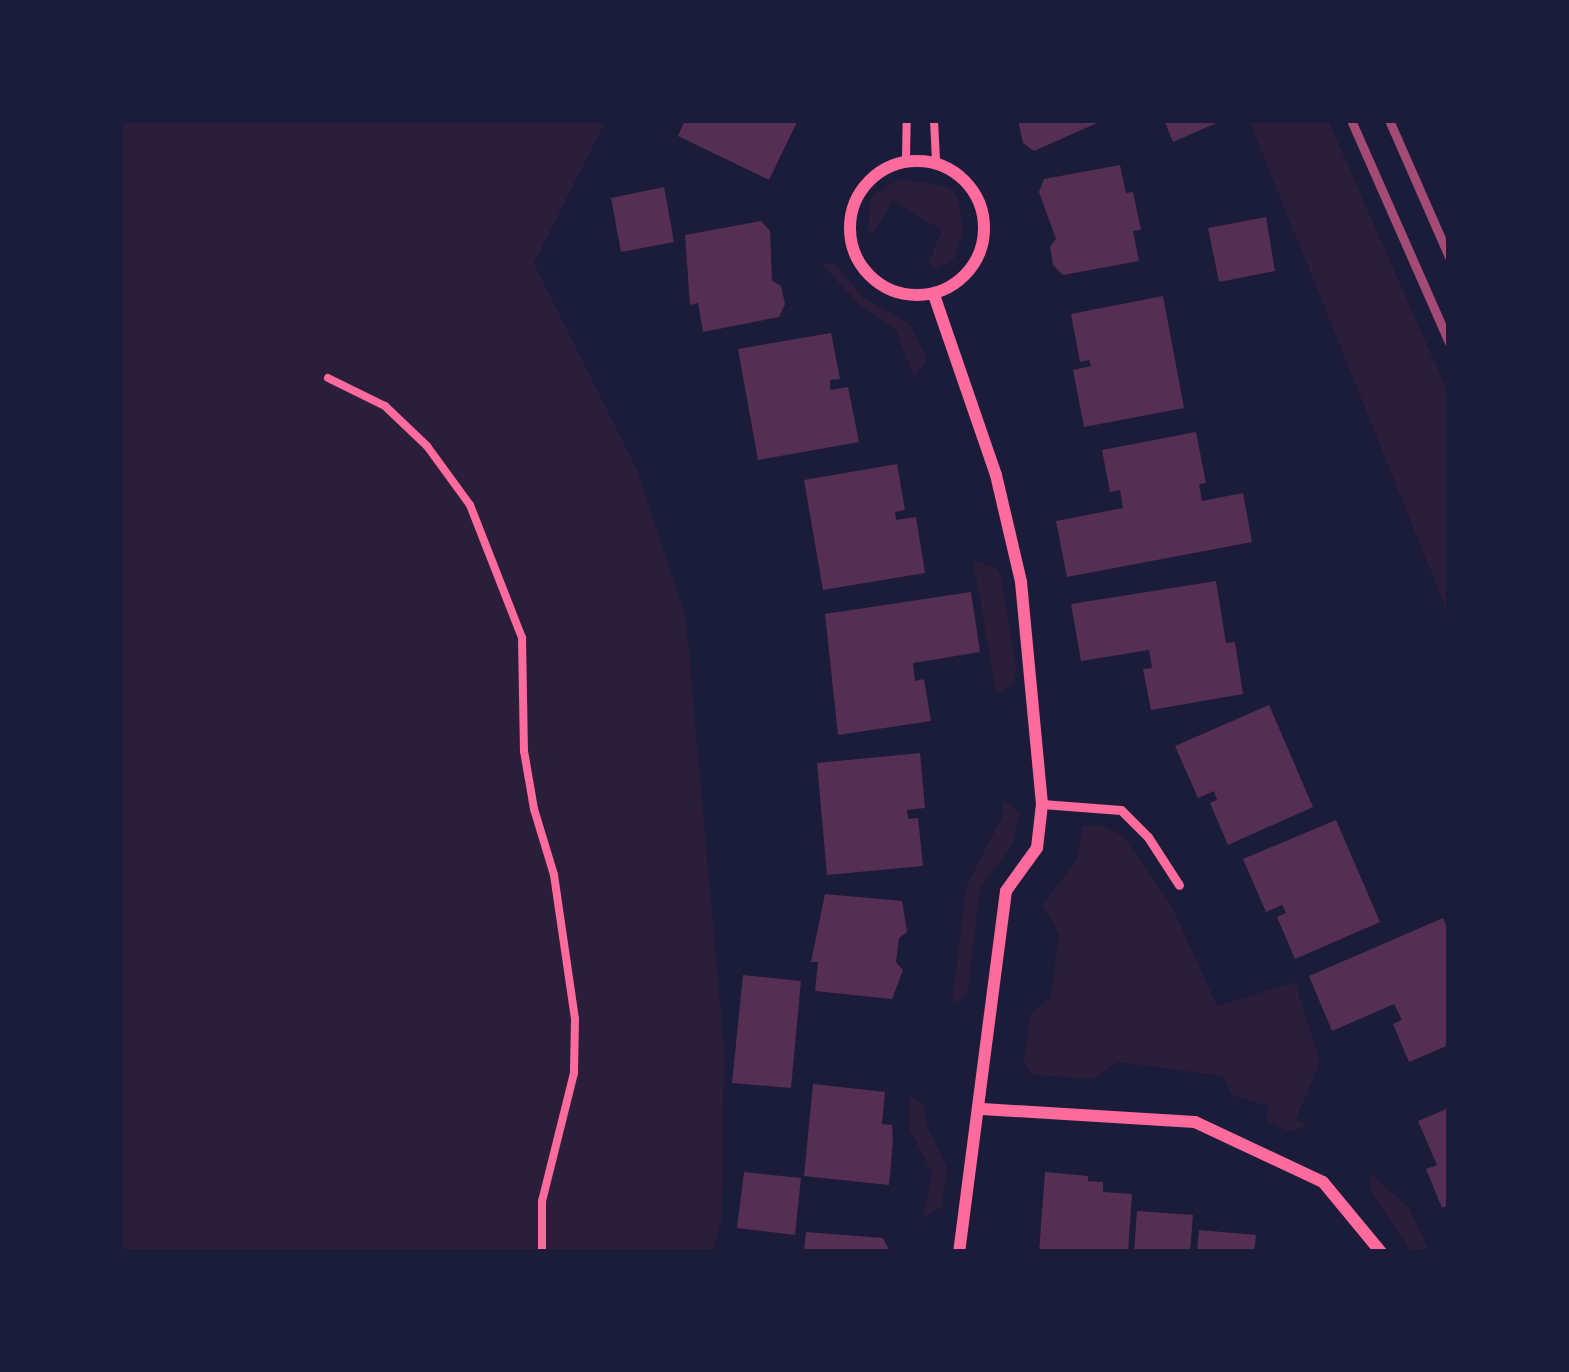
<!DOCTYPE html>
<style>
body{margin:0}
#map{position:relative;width:1569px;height:1372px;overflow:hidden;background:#1b1b3a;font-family:Quicksand,sans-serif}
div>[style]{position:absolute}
.green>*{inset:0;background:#2a1e3b}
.building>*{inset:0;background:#542f53}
.path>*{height:8px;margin:-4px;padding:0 4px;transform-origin:4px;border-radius:4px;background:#ff6b9d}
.service>*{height:9px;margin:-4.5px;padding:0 4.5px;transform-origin:4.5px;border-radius:4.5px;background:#ff6b9d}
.minor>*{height:12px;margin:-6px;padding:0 6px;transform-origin:6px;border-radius:6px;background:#ff6b9d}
.minor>.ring{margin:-6px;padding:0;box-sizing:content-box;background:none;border:12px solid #ff6b9d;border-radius:50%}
.rail>*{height:9px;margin:-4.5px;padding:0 4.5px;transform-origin:4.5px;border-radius:4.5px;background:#a44b75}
span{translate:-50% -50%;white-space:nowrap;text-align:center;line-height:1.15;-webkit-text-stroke:9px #1b1b3a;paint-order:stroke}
.frame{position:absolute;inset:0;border:123px solid #1b1b3a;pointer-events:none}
</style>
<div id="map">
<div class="green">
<div style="clip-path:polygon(120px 120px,606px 120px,534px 263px,638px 472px,686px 619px,724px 1048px,722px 1218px,713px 1252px,120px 1252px)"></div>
<div style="clip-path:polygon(1249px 120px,1328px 120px,1449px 395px,1449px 616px)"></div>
<div style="clip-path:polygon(899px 179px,950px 187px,959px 202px,963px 230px,954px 259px,935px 270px,928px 263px,942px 230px,892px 201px,873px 235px,868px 232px,870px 198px)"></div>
<div style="clip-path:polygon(821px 264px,835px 264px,864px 298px,910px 324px,927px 359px,914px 377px,896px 330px,860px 305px)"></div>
<div style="clip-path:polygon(973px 560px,996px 568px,1001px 576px,1016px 668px,1013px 685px,996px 693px)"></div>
<div style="clip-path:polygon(1003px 800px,1020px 813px,1013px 843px,980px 889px,967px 995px,952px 1003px,966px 887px,1003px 815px)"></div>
<div style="clip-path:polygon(1082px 826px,1102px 826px,1123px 836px,1171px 905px,1217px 1006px,1295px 982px,1320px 1062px,1296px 1119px,1306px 1126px,1291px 1132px,1266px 1121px,1269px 1106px,1233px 1096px,1222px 1076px,1118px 1062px,1093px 1079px,1032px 1075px,1024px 1063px,1030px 1014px,1051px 997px,1059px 934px,1043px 905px,1078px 857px)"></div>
<div style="clip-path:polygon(909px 1096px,924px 1104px,926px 1123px,947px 1168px,942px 1207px,923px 1218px,932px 1173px,909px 1128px)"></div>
<div style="clip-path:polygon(1370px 1173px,1409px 1208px,1430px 1252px,1411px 1252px,1371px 1191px)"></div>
</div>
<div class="building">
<div style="clip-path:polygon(685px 120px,798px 120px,769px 180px,678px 136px)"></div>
<div style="clip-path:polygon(1018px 120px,1104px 120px,1034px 151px,1023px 143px)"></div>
<div style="clip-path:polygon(1164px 120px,1223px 120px,1173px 142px)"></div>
<div style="clip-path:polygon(1120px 165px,1126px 193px,1133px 192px,1141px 230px,1133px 231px,1139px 261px,1063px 275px,1053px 265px,1050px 247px,1056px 239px,1039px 192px,1044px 179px)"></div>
<div style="clip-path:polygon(664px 187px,674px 242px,621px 252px,611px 198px)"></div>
<div style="clip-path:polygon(1266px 217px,1275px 271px,1219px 282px,1208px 228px)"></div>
<div style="clip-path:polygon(761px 221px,770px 231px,772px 281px,781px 286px,785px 304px,779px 317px,703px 332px,698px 303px,690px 305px,685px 235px)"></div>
<div style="clip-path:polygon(1163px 296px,1184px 408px,1084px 427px,1073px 370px,1091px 366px,1089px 360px,1080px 362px,1071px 314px)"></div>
<div style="clip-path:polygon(831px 333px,840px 379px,830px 380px,830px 390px,848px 387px,859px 442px,758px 460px,738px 349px)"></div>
<div style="clip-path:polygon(1196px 432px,1206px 483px,1199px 484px,1202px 501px,1243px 493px,1252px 542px,1067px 577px,1056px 521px,1123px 508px,1120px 490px,1110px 492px,1102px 450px)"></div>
<div style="clip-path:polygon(897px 464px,905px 510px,895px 512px,896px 520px,916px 517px,925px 573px,823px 590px,804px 480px)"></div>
<div style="clip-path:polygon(1216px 581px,1226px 643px,1235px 642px,1243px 694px,1151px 710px,1143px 669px,1152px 668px,1149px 650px,1081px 661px,1071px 604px)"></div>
<div style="clip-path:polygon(971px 592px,980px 652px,913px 663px,915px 681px,924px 679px,931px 721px,838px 735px,825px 614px)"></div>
<div style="clip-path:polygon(1269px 705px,1313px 807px,1228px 845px,1210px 803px,1217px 800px,1214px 791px,1198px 798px,1175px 746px)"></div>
<div style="clip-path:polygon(920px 753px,925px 808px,907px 810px,908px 819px,918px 818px,923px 866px,827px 875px,817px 763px)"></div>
<div style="clip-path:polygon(1336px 820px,1380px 922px,1295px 959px,1277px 917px,1286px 913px,1282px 905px,1266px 912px,1243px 859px)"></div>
<div style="clip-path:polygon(825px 894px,902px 901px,907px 932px,899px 938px,896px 962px,903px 970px,892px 999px,815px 991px,818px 962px,811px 962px)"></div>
<div style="clip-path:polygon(1443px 918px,1449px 932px,1449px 1045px,1409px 1062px,1393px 1024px,1402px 1020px,1394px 1004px,1332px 1031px,1309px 976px)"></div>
<div style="clip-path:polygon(743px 975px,801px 981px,791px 1088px,732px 1083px)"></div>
<div style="clip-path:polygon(813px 1084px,885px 1092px,882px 1124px,892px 1125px,893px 1141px,889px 1185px,804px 1176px)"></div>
<div style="clip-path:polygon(1449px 1108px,1449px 1205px,1442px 1208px,1426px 1169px,1437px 1165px,1418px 1121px)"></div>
<div style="clip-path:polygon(744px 1172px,801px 1178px,795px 1235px,737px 1228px)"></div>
<div style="clip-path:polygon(1045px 1172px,1088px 1176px,1088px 1181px,1103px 1182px,1103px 1192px,1132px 1194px,1128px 1252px,1039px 1252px)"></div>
<div style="clip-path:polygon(1137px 1211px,1193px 1215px,1190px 1252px,1134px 1252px)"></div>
<div style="clip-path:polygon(1199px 1230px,1256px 1235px,1254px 1252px,1197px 1252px)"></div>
<div style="clip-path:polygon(806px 1232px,883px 1238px,890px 1252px,804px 1252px)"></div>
</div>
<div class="path">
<div style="left:934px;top:120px;width:41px;rotate:87.2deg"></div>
<div style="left:906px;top:159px;width:39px;rotate:-89deg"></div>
<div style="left:328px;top:378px;width:64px;rotate:26.2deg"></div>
<div style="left:385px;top:406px;width:58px;rotate:43.6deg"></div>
<div style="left:427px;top:446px;width:73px;rotate:53.9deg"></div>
<div style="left:470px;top:505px;width:143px;rotate:68.6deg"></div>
<div style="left:522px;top:638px;width:113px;rotate:89deg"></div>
<div style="left:524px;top:751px;width:59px;rotate:80.2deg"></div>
<div style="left:534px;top:809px;width:69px;rotate:73.1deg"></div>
<div style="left:554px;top:875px;width:146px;rotate:81.7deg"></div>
<div style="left:575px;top:1019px;width:54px;rotate:91.1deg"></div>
<div style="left:574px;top:1073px;width:132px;rotate:104deg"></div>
<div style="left:542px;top:1201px;width:51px;rotate:90deg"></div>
</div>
<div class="service">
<div style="left:1042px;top:804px;width:79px;rotate:4.3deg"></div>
<div style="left:1121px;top:810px;width:38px;rotate:45deg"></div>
<div style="left:1148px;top:837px;width:57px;rotate:57.1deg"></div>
</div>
<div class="minor">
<div class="ring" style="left:850px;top:161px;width:122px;height:122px"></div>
<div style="left:934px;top:295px;width:190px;rotate:71deg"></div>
<div style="left:996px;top:475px;width:110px;rotate:76.8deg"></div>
<div style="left:1021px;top:582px;width:223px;rotate:84.6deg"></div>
<div style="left:1042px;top:804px;width:44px;rotate:96.5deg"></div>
<div style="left:1037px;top:848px;width:53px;rotate:125.8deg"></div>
<div style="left:1006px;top:891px;width:364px;rotate:97.4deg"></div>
<div style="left:982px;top:1109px;width:213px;rotate:3.5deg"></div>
<div style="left:1195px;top:1122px;width:141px;rotate:25.1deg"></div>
<div style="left:1323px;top:1182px;width:91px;rotate:50.4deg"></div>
</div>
<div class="rail">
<div style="left:1351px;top:120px;width:243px;rotate:66.2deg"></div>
<div style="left:1389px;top:120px;width:150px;rotate:66.3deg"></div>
</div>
<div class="frame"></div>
</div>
